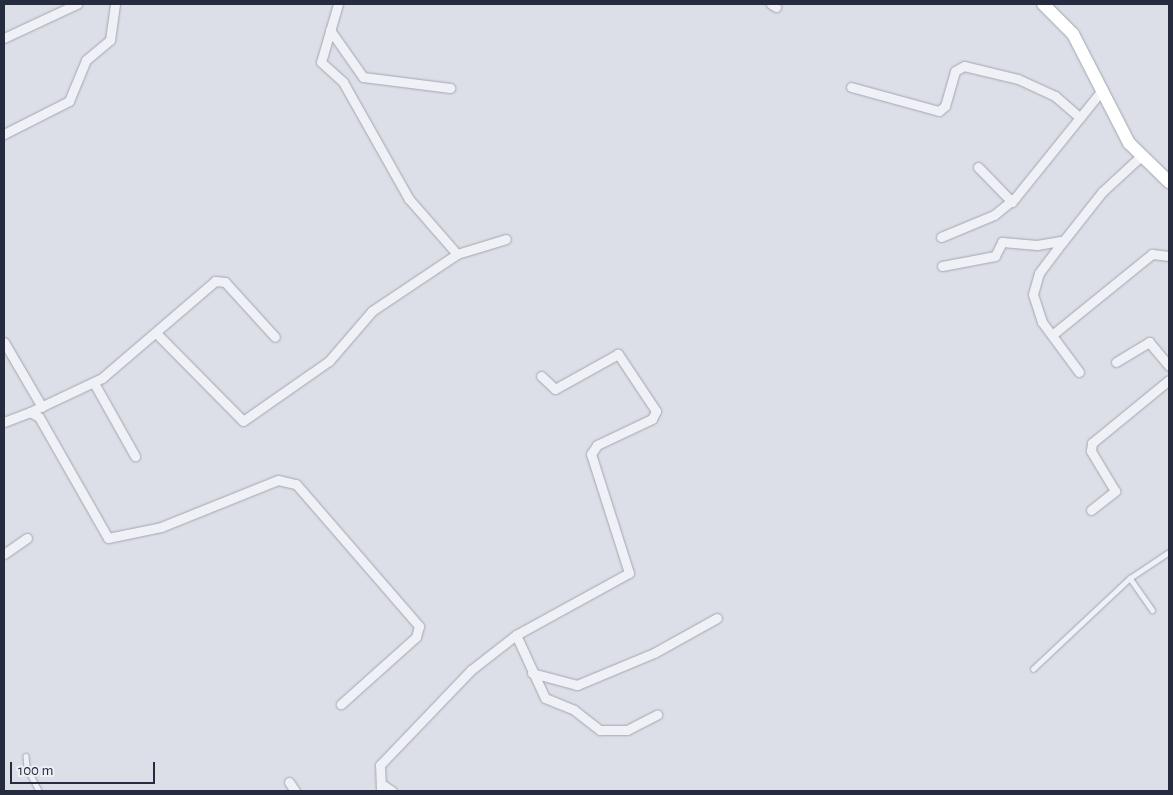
<!DOCTYPE html>
<style>
body{margin:0}
#map{position:relative;width:1173px;height:795px;overflow:hidden;background:#dcdfe7;font-family:"Alegreya Sans",sans-serif}
div>[style]{position:absolute}
.roads{filter:drop-shadow(0 0 1px #a1a6b1) drop-shadow(0 0 1px #a1a6b1)}
.service>*{height:4.5px;margin:-2.25px;padding:0 2.25px;transform-origin:2.25px;border-radius:2.25px;background:#eff1f6}
.minor>*{height:9px;margin:-4.5px;padding:0 4.5px;transform-origin:4.5px;border-radius:4.5px;background:#eff1f6}
.secondary>*{height:12px;margin:-6px;padding:0 6px;transform-origin:6px;border-radius:6px;background:#fff}
span{translate:-50% -50%;white-space:nowrap;text-align:center;line-height:1.15;-webkit-text-stroke:4px #eceff5;paint-order:stroke}
.frame{position:absolute;inset:0;border:5px solid #252c3f;pointer-events:none}
.scale{position:absolute;left:10px;top:762px;width:145px;height:22px;box-sizing:border-box;border:2px solid #252c3f;border-top:0;padding-left:6px;font-size:15px;line-height:18px;white-space:nowrap;color:#252c3f;-webkit-text-stroke:4px #eceff5;paint-order:stroke}
</style>
<div id="map">
<div class="roads">
<div class="service">
<div style="left:1130px;top:578px;width:39px;rotate:55deg"></div>
<div style="left:1033px;top:669px;width:133px;rotate:-43.2deg"></div>
<div style="left:1130px;top:578px;width:47px;rotate:-33.7deg"></div>
<div style="left:26px;top:756px;width:12px;rotate:85deg"></div>
<div style="left:27px;top:768px;width:26px;rotate:62deg"></div>
</div>
<div class="minor">
<div style="left:338px;top:4px;width:60px;rotate:106.3deg"></div>
<div style="left:321px;top:62px;width:30px;rotate:42deg"></div>
<div style="left:343px;top:82px;width:134px;rotate:60.6deg"></div>
<div style="left:409px;top:199px;width:73px;rotate:48.9deg"></div>
<div style="left:771px;top:4px;width:6px;rotate:31deg"></div>
<div style="left:330px;top:30px;width:57px;rotate:54.9deg"></div>
<div style="left:363px;top:77px;width:88px;rotate:7.2deg"></div>
<div style="left:4px;top:38px;width:81px;rotate:-25deg"></div>
<div style="left:851px;top:87px;width:91px;rotate:15.3deg"></div>
<div style="left:939px;top:111px;width:8px;rotate:-40deg"></div>
<div style="left:945px;top:106px;width:36px;rotate:-74deg"></div>
<div style="left:955px;top:71px;width:10px;rotate:-29deg"></div>
<div style="left:964px;top:66px;width:56px;rotate:13.5deg"></div>
<div style="left:1018px;top:79px;width:41px;rotate:24.7deg"></div>
<div style="left:1055px;top:96px;width:33px;rotate:41deg"></div>
<div style="left:4px;top:134px;width:73px;rotate:-26.9deg"></div>
<div style="left:69px;top:101px;width:44px;rotate:-67.5deg"></div>
<div style="left:86px;top:60px;width:31px;rotate:-40deg"></div>
<div style="left:110px;top:40px;width:36px;rotate:-82deg"></div>
<div style="left:978px;top:167px;width:49px;rotate:45.8deg"></div>
<div style="left:941px;top:237px;width:57px;rotate:-22.5deg"></div>
<div style="left:994px;top:215px;width:27px;rotate:-39deg"></div>
<div style="left:1015px;top:198px;width:140px;rotate:-51.1deg"></div>
<div style="left:942px;top:266px;width:54px;rotate:-10.7deg"></div>
<div style="left:995px;top:256px;width:16px;rotate:-63deg"></div>
<div style="left:1002px;top:242px;width:35px;rotate:5deg"></div>
<div style="left:1037px;top:245px;width:27px;rotate:-10deg"></div>
<div style="left:157px;top:334px;width:122px;rotate:45.3deg"></div>
<div style="left:243px;top:421px;width:105px;rotate:-34.9deg"></div>
<div style="left:329px;top:361px;width:66px;rotate:-49.3deg"></div>
<div style="left:372px;top:311px;width:102px;rotate:-33.8deg"></div>
<div style="left:457px;top:254px;width:51px;rotate:-17deg"></div>
<div style="left:1052px;top:335px;width:129px;rotate:-39deg"></div>
<div style="left:1152px;top:254px;width:17px;rotate:7deg"></div>
<div style="left:4px;top:342px;width:75px;rotate:59.7deg"></div>
<div style="left:1116px;top:362px;width:39px;rotate:-31deg"></div>
<div style="left:1149px;top:342px;width:31px;rotate:50deg"></div>
<div style="left:1079px;top:372px;width:62px;rotate:-126.5deg"></div>
<div style="left:1042px;top:322px;width:29px;rotate:-108deg"></div>
<div style="left:1033px;top:294px;width:22px;rotate:-74deg"></div>
<div style="left:1039px;top:273px;width:30px;rotate:-53deg"></div>
<div style="left:1057px;top:249px;width:73px;rotate:-51.7deg"></div>
<div style="left:1102px;top:192px;width:50px;rotate:-42.6deg"></div>
<div style="left:94px;top:383px;width:84px;rotate:60.7deg"></div>
<div style="left:30px;top:412px;width:80px;rotate:-25.3deg"></div>
<div style="left:102px;top:378px;width:149px;rotate:-40.6deg"></div>
<div style="left:215px;top:281px;width:10px;rotate:6deg"></div>
<div style="left:225px;top:282px;width:74px;rotate:47.7deg"></div>
<div style="left:4px;top:422px;width:28px;rotate:-21deg"></div>
<div style="left:30px;top:412px;width:10px;rotate:29deg"></div>
<div style="left:39px;top:417px;width:139px;rotate:60.3deg"></div>
<div style="left:108px;top:538px;width:54px;rotate:-11.7deg"></div>
<div style="left:161px;top:527px;width:126px;rotate:-21.9deg"></div>
<div style="left:278px;top:480px;width:18px;rotate:13deg"></div>
<div style="left:296px;top:484px;width:188px;rotate:49.1deg"></div>
<div style="left:419px;top:626px;width:11px;rotate:105deg"></div>
<div style="left:416px;top:637px;width:101px;rotate:138.2deg"></div>
<div style="left:1091px;top:510px;width:31px;rotate:-38deg"></div>
<div style="left:1115px;top:491px;width:47px;rotate:-121deg"></div>
<div style="left:1091px;top:451px;width:8px;rotate:-83deg"></div>
<div style="left:1092px;top:443px;width:99px;rotate:-39.3deg"></div>
<div style="left:4px;top:554px;width:28px;rotate:-35deg"></div>
<div style="left:516px;top:635px;width:69px;rotate:65.3deg"></div>
<div style="left:545px;top:698px;width:31px;rotate:22deg"></div>
<div style="left:574px;top:710px;width:33px;rotate:38deg"></div>
<div style="left:600px;top:730px;width:27px"></div>
<div style="left:627px;top:730px;width:34px;rotate:-27deg"></div>
<div style="left:532px;top:673px;width:47px;rotate:14.9deg"></div>
<div style="left:577px;top:685px;width:83px;rotate:-22.6deg"></div>
<div style="left:654px;top:653px;width:72px;rotate:-29.1deg"></div>
<div style="left:289px;top:782px;width:11px;rotate:56deg"></div>
<div style="left:383px;top:785px;width:11px;rotate:34deg"></div>
<div style="left:381px;top:791px;width:26px;rotate:-92deg"></div>
<div style="left:380px;top:765px;width:132px;rotate:-46.2deg"></div>
<div style="left:471px;top:670px;width:57px;rotate:-37.9deg"></div>
<div style="left:516px;top:635px;width:129px;rotate:-28.8deg"></div>
<div style="left:629px;top:573px;width:125px;rotate:-107.7deg"></div>
<div style="left:591px;top:454px;width:11px;rotate:-56deg"></div>
<div style="left:597px;top:445px;width:61px;rotate:-25.3deg"></div>
<div style="left:652px;top:419px;width:9px;rotate:-63deg"></div>
<div style="left:656px;top:411px;width:69px;rotate:-123.7deg"></div>
<div style="left:618px;top:354px;width:72px;rotate:150.9deg"></div>
<div style="left:555px;top:389px;width:19px;rotate:-137deg"></div>
</div>
<div class="secondary">
<div style="left:1043px;top:4px;width:42px;rotate:45deg"></div>
<div style="left:1073px;top:34px;width:123px;rotate:62.8deg"></div>
<div style="left:1129px;top:143px;width:56px;rotate:44.3deg"></div>
</div>
</div>
<div class="frame"></div>
<div class="scale">100 m</div>
</div>
